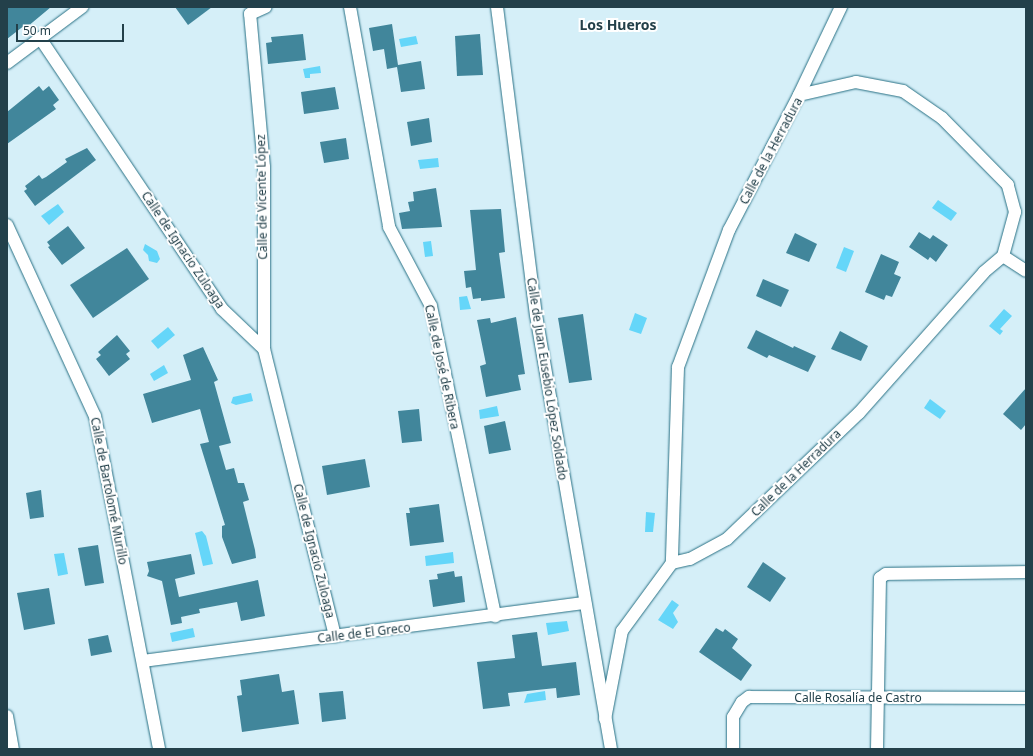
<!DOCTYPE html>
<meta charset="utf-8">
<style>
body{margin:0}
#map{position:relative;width:1033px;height:756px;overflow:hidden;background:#d5eff8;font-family:"Noto Sans",sans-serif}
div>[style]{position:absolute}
.water>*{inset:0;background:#65d6f9}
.building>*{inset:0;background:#41869b}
.roads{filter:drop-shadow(0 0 1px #287084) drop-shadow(0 0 1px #287084)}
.minor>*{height:12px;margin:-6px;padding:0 6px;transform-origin:6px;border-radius:6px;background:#fff}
span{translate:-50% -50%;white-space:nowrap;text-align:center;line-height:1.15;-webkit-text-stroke:4px #fff;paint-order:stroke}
.street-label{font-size:12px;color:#23404a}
.quarter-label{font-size:14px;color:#23404a;font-weight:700}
.frame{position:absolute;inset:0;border:8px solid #23404a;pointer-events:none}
.scale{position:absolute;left:16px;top:24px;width:108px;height:18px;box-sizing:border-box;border:2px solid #23404a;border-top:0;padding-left:5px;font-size:12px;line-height:14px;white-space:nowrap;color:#23404a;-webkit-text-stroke:3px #fff;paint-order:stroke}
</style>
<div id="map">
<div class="water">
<div style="clip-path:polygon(416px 36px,418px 44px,401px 47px,399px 39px)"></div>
<div style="clip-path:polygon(320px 66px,321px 73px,310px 74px,310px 78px,305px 78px,303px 69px)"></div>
<div style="clip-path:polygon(438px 158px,439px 167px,420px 169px,418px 160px)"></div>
<div style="clip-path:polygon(938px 200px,957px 213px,951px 221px,932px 208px)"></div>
<div style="clip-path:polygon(58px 204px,64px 212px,49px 225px,41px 216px)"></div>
<div style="clip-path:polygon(431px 241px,433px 256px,425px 257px,423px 242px)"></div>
<div style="clip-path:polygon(145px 244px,157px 251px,160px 259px,157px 263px,149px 261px,148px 255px,143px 250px)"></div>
<div style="clip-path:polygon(844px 247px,854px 251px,846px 272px,836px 268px)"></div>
<div style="clip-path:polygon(467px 296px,471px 309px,460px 310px,459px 297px)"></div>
<div style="clip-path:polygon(1004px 309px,1012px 316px,1000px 329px,1003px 331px,1000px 335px,989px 326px)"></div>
<div style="clip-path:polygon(635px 313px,647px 318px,641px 334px,629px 330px)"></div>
<div style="clip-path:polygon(168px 327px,175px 335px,158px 349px,151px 341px)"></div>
<div style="clip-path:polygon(164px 365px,168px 373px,154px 381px,150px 374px)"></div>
<div style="clip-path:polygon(251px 393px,253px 401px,236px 405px,231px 403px,233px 397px)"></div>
<div style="clip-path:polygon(930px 399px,946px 411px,940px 419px,924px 408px)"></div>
<div style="clip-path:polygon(497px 406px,499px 416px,480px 419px,479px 410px)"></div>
<div style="clip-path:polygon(646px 512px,655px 513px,653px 532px,645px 532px)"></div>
<div style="clip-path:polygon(202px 531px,206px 536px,213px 564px,203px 566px,195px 533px)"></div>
<div style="clip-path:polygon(453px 552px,454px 563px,426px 566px,425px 556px)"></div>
<div style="clip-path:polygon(64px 553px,68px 574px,58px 576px,54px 554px)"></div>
<div style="clip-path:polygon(672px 600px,679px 605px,673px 613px,678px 622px,673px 629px,658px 620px)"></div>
<div style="clip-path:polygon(567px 621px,569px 631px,548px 635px,546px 623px)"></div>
<div style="clip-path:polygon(193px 628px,195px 637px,172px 642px,170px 633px)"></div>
<div style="clip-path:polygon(545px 691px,546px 700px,524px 703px,527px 694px)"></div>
</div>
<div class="building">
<div style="clip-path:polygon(7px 7px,51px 7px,27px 27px,25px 25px,7px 39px)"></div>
<div style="clip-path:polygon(175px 7px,212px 7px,188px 25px)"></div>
<div style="clip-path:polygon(392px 24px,398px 65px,421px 61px,425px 89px,401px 92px,397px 67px,387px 69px,384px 49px,373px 51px,369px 28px)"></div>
<div style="clip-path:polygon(303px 34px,306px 60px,268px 64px,266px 43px,272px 42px,271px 37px)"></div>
<div style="clip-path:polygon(480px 34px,483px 75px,457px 76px,455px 36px)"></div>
<div style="clip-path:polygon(39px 86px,43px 91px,49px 86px,59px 100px,53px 105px,56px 109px,7px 144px,7px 112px)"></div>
<div style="clip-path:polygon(335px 87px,339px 109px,304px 114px,301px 92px)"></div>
<div style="clip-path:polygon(429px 118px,432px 142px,411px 146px,407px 122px)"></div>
<div style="clip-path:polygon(346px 138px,349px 159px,324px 163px,320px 142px)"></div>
<div style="clip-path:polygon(87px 148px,96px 160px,35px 206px,24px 191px,27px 189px,25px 186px,39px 175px,42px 179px,46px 177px,67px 162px,65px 159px)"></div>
<div style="clip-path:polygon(436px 188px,442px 227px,402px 229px,399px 213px,410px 211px,408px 202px,414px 201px,413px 192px)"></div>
<div style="clip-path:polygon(501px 209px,505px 252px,499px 253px,505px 298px,481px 301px,481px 298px,473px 299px,471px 287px,466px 288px,464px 271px,476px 270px,470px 210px)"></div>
<div style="clip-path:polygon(68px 226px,85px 248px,62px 265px,48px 247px,50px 246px,47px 242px)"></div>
<div style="clip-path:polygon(919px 232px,930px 239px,933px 235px,948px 245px,936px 262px,930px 257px,928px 260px,909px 247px)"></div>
<div style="clip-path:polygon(795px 233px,817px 244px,809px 262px,786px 253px)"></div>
<div style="clip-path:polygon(127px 248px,149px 279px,93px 318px,70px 285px)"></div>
<div style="clip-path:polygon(881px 254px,899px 262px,894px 274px,901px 277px,892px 297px,886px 295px,884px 300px,865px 292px)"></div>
<div style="clip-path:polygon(763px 279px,789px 290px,781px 307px,756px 296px)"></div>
<div style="clip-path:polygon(583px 314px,592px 380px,569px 383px,558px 318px)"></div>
<div style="clip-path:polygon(516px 317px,525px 374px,518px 375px,521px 390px,486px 397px,480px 366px,486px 364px,477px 320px,490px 318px,491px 323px)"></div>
<div style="clip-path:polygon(756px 330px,793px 348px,794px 346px,816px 356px,808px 372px,769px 355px,767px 358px,747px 348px)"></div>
<div style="clip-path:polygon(840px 331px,868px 346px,861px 361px,831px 349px)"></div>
<div style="clip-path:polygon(117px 335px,130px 351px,126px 354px,130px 359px,109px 376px,96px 359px,101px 355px,98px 352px)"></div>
<div style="clip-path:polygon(203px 347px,218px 380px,214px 382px,231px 443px,219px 446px,226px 470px,234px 468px,238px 483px,244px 483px,249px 500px,243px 502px,255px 550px,256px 558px,232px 564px,222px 537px,222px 526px,225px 525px,200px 444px,209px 442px,200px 409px,152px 423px,143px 394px,191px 380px,183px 355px)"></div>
<div style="clip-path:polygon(1026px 388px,1026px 424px,1021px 430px,1003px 414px)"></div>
<div style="clip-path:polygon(419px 409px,422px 441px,402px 443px,398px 411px)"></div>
<div style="clip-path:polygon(505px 421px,511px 450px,489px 454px,484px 426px)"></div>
<div style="clip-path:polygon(365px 459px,370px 487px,327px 495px,322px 466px)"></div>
<div style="clip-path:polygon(41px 490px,44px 517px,30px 519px,26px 493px)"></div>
<div style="clip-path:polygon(439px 504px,444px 542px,410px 546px,406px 513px,410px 513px,409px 508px)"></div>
<div style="clip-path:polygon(98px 545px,104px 583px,85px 586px,78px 548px)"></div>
<div style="clip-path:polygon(191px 554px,195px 574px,175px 579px,179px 597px,258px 580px,265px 616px,241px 621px,237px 602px,199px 609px,200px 613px,181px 617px,182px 623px,171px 625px,162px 581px,147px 576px,149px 571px,147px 562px)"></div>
<div style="clip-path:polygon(763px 562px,786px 578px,770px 602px,747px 587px)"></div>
<div style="clip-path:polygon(454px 571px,455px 577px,462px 576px,465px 602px,433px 607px,429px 580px,438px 579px,437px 574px)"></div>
<div style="clip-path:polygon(49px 588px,55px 624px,24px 630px,17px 593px)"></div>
<div style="clip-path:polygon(716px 628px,723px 632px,725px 629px,738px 639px,732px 648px,752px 665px,741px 681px,699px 652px)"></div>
<div style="clip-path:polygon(537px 632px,542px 666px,576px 662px,580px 695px,557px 698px,556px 688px,508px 693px,510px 706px,483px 709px,477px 662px,515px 658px,512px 635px)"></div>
<div style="clip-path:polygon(108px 635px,112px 652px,91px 656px,88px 639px)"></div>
<div style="clip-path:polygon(279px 674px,282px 692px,294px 690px,299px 724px,242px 732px,237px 696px,242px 695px,240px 680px)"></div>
<div style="clip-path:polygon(343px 691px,346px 719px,322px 722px,319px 693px)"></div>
</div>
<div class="roads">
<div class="minor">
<div style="left:350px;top:7px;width:223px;rotate:79.9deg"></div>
<div style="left:389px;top:227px;width:89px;rotate:62deg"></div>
<div style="left:431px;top:306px;width:317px;rotate:78.3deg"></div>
<div style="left:497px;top:7px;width:310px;rotate:82.8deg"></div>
<div style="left:536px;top:315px;width:440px;rotate:80.2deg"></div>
<div style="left:40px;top:38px;width:326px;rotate:56.1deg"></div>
<div style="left:222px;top:309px;width:58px;rotate:43.6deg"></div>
<div style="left:264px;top:349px;width:296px;rotate:76.1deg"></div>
<div style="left:7px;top:63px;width:94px;rotate:-36.7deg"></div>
<div style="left:799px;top:95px;width:98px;rotate:-64.5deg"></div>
<div style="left:7px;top:225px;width:210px;rotate:65.3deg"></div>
<div style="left:95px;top:416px;width:339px;rotate:79.1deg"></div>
<div style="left:1003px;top:256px;width:27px;rotate:33deg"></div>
<div style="left:264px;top:349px;width:182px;rotate:-90deg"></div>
<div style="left:264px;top:167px;width:154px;rotate:-95.2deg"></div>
<div style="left:250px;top:14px;width:17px;rotate:-24deg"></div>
<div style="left:143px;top:661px;width:446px;rotate:-7.5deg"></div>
<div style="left:7px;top:716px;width:34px;rotate:80deg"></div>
<div style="left:605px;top:719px;width:90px;rotate:-79.1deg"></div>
<div style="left:622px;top:631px;width:84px;rotate:-53.7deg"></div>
<div style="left:672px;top:563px;width:18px;rotate:-13deg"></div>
<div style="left:690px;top:559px;width:42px;rotate:-28.4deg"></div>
<div style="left:727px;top:539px;width:182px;rotate:-43.7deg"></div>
<div style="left:859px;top:413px;width:188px;rotate:-48.4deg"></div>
<div style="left:984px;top:272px;width:25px;rotate:-40deg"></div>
<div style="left:1003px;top:256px;width:46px;rotate:-74.7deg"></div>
<div style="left:1015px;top:212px;width:28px;rotate:-105deg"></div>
<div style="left:1008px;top:185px;width:94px;rotate:-134.6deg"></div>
<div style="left:942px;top:118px;width:47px;rotate:-145.3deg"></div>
<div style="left:903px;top:91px;width:48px;rotate:-169.2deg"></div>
<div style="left:856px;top:82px;width:58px;rotate:167.2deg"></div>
<div style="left:799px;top:95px;width:152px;rotate:117.4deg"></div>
<div style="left:729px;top:230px;width:146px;rotate:110.4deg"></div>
<div style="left:678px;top:367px;width:196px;rotate:91.8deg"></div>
<div style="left:733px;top:749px;width:32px;rotate:-90deg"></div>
<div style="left:733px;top:717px;width:17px;rotate:-59deg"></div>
<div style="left:742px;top:702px;width:9px;rotate:-36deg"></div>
<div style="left:749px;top:697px;width:277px;rotate:0.2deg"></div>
<div style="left:877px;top:749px;width:171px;rotate:-89deg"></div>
<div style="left:880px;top:578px;width:7px;rotate:-34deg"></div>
<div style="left:886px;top:574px;width:140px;rotate:-0.8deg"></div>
</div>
</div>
<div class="street-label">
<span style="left:771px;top:151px;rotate:-62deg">Calle de la Herradura</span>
<span style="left:262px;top:197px;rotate:-91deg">Calle de Vicente López</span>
<span style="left:183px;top:250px;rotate:56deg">Calle de Ignacio Zuloaga</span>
<span style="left:442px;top:367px;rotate:78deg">Calle de José de Ribera</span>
<span style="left:547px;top:379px;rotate:81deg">Calle de Juan Eusebio López Soldado</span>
<span style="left:796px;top:473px;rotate:-44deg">Calle de la Herradura</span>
<span style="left:109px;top:491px;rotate:79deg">Calle de Bartolomé Murillo</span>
<span style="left:314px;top:551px;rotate:76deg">Calle de Ignacio Zuloaga</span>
<span style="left:364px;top:633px;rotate:-7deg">Calle de El Greco</span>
<span style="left:858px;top:698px">Calle Rosalía de Castro</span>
</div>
<div class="quarter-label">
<span style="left:618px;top:25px">Los Hueros</span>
</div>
<div class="frame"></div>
<div class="scale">50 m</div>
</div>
